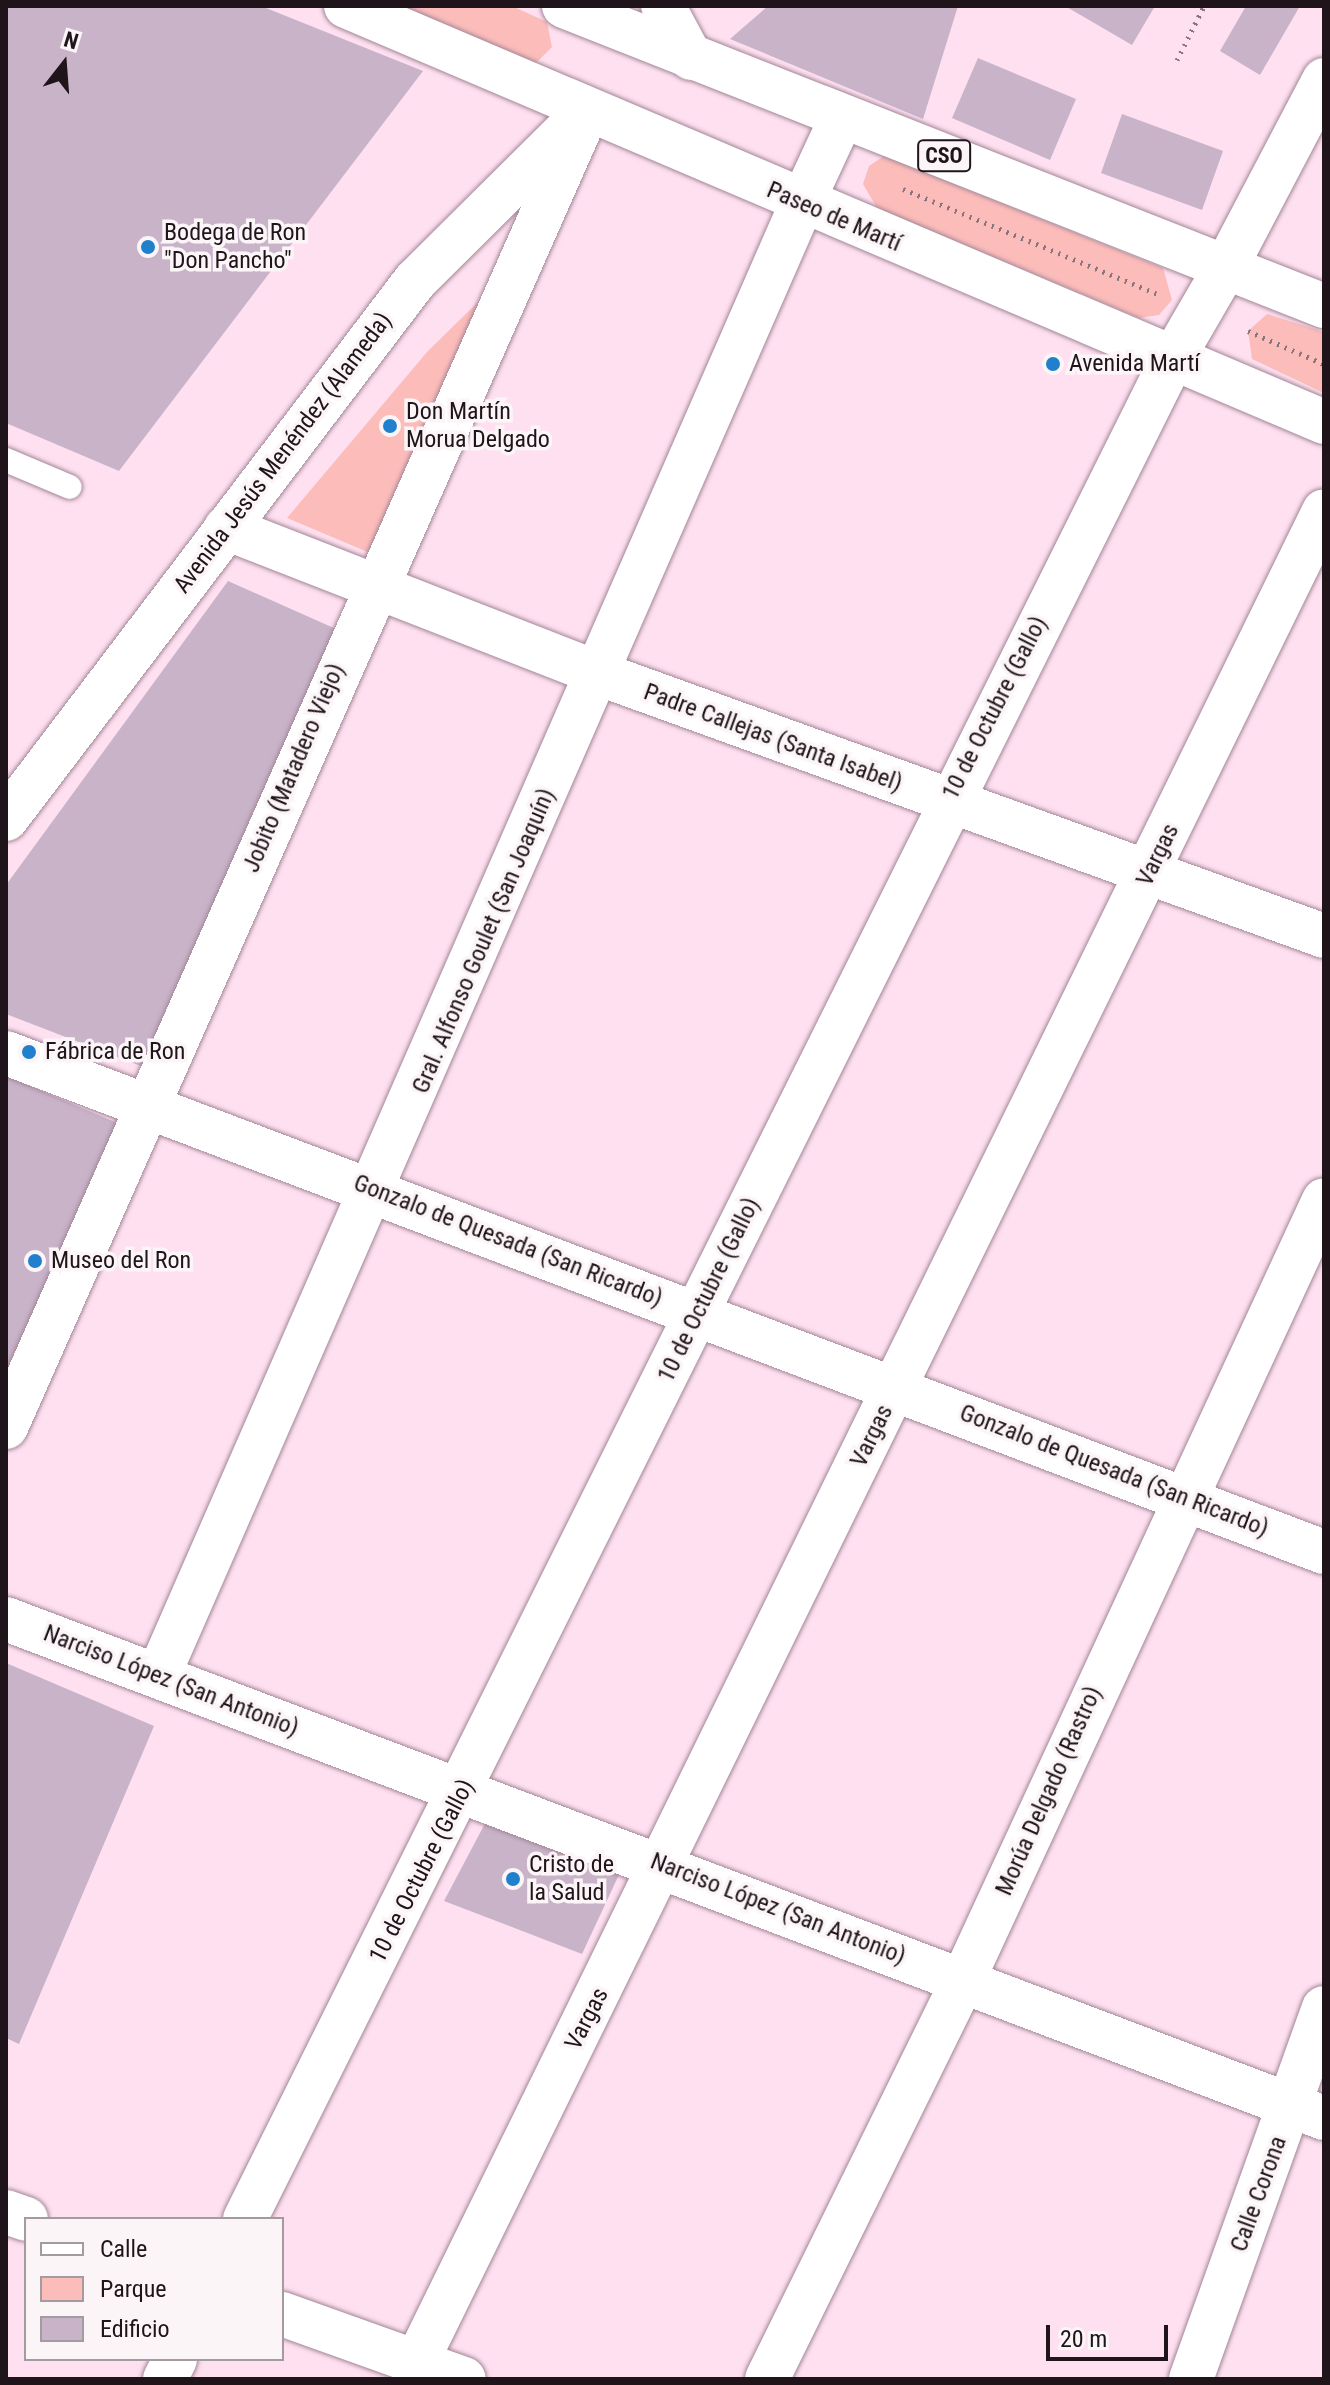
<!DOCTYPE html>
<meta charset="utf-8">
<style>
body{margin:0}
#map{position:relative;width:1330px;height:2385px;overflow:hidden;background:#fee0f1;font-family:"Roboto Condensed",sans-serif}
div>[style]{position:absolute}
.green>*{inset:0;background:#fcbcba}
.building>*{inset:0;background:#c8b3c9}
.path>*{height:5px;margin-top:-2.5px;transform-origin:0;background:repeating-linear-gradient(90deg,#88747f 0 2px,transparent 0 8px)}
.roads{filter:drop-shadow(0 0 2px #a28696) drop-shadow(0 0 2px #a28696)}
.lane>*{height:24px;margin:-12px;padding:0 12px;transform-origin:12px;border-radius:12px;background:#fff}
.street>*{height:44px;margin:-22px;padding:0 22px;transform-origin:22px;border-radius:22px;background:#fff}
.secondary>*{height:44px;margin:-22px;padding:0 22px;transform-origin:22px;border-radius:22px;background:#fff}
.primary>*{height:44px;margin:-22px;padding:0 22px;transform-origin:22px;border-radius:22px;background:#fff}
.dots>*{width:22px;height:22px;translate:-50% -50%;box-sizing:border-box;border:4px solid #fbf5f8;border-radius:50%}
span{translate:-50% -50%;white-space:nowrap;text-align:center;line-height:1.15;-webkit-text-stroke:7px #fbf5f8;paint-order:stroke}
.shield-label span{padding:2px 6px;background:#fbf5f8;border:2px solid;border-radius:6px;-webkit-text-stroke-width:0}
.shield-label{font-size:22px;color:#1e1419;font-weight:700}
.street-label{font-size:24px;color:#1e1419}
.poi-label{font-size:24px;color:#1e1419}
.left{translate:0 -50%;text-align:left}
.frame{position:absolute;inset:0;border:8px solid #1e1419;pointer-events:none}
.legend{position:absolute;left:24px;top:2217px;width:260px;height:144px;box-sizing:border-box;background:#fbf5f8;border:2px solid #a39b9f;margin:0;padding:10px 14px;list-style:none;font-size:24px;color:#1e1419}
.legend li{display:flex;align-items:center;gap:16px;height:40px}
.legend b{width:40px;border:2px solid #a39b9f}
.north{position:absolute;left:24px;top:24px;width:80px;height:80px;-webkit-text-stroke:6px #fbf5f8;paint-order:stroke;rotate:17deg;font-size:22px;font-weight:700;line-height:32px;text-align:center;color:#1e1419}
.north::after{content:'';display:block;margin:auto;width:28px;height:36px;background:#1e1419;clip-path:polygon(50% 0,100% 100%,50% 72%,0 100%)}
.scale{position:absolute;left:1046px;top:2325px;width:122px;height:36px;box-sizing:border-box;border:4px solid #1e1419;border-top:0;padding-left:10px;font-size:24px;line-height:28px;white-space:nowrap;color:#1e1419;-webkit-text-stroke:6px #fbf5f8;paint-order:stroke}
</style>
<div id="map">
<div class="green">
<div style="clip-path:polygon(384px 6px,512px 6px,547px 22px,552px 47px,535px 64px)"></div>
<div style="clip-path:polygon(884px 156px,1163px 268px,1172px 300px,1159px 315px,1139px 318px,877px 208px,863px 184px,869px 166px)"></div>
<div style="clip-path:polygon(482px 298px,370px 553px,287px 518px,427px 352px)"></div>
<div style="clip-path:polygon(1267px 314px,1324px 332px,1324px 393px,1252px 359px,1248px 331px)"></div>
</div>
<div class="building">
<div style="clip-path:polygon(6px 6px,261px 6px,423px 71px,119px 471px,6px 423px)"></div>
<div style="clip-path:polygon(768px 6px,958px 6px,923px 119px,730px 39px)"></div>
<div style="clip-path:polygon(1065px 6px,1155px 6px,1132px 45px)"></div>
<div style="clip-path:polygon(1246px 6px,1300px 6px,1260px 75px,1220px 51px)"></div>
<div style="clip-path:polygon(978px 58px,1076px 99px,1050px 160px,952px 118px)"></div>
<div style="clip-path:polygon(1122px 114px,1223px 151px,1202px 210px,1101px 173px)"></div>
<div style="clip-path:polygon(228px 581px,336px 629px,146px 1068px,6px 1014px,6px 885px)"></div>
<div style="clip-path:polygon(6px 1076px,122px 1125px,6px 1398px)"></div>
<div style="clip-path:polygon(6px 1663px,154px 1726px,19px 2044px,6px 2038px)"></div>
<div style="clip-path:polygon(490px 1814px,623px 1866px,582px 1954px,444px 1901px)"></div>
</div>
<div class="path">
<div style="left:1177px;top:60px;width:60px;rotate:-63.4deg"></div>
<div style="left:903px;top:189px;width:278px;rotate:22.4deg"></div>
<div style="left:1248px;top:331px;width:83px;rotate:23.5deg"></div>
</div>
<div class="roads">
<div class="lane">
<div style="left:6px;top:460px;width:69px;rotate:22.9deg"></div>
</div>
<div class="street">
<div style="left:1227px;top:265px;width:209px;rotate:-62.3deg"></div>
<div style="left:226px;top:528px;width:401px;rotate:21.3deg"></div>
<div style="left:600px;top:674px;width:770px;rotate:19.89deg"></div>
<div style="left:6px;top:1053px;width:1409px;rotate:20.74deg"></div>
<div style="left:6px;top:1427px;width:1438px;rotate:-66.16deg"></div>
<div style="left:6px;top:1619px;width:1409px;rotate:20.74deg"></div>
<div style="left:159px;top:1674px;width:1605px;rotate:-66.39deg"></div>
<div style="left:6px;top:2212px;width:21px;rotate:19deg"></div>
<div style="left:245px;top:2219px;width:2077px;rotate:-63.5deg"></div>
<div style="left:282px;top:2314px;width:193px;rotate:19.7deg"></div>
<div style="left:417px;top:2361px;width:2060px;rotate:-63.88deg"></div>
<div style="left:165px;top:2379px;width:22px;rotate:-63deg"></div>
<div style="left:767px;top:2379px;width:445px;rotate:-63.8deg"></div>
<div style="left:963px;top:1980px;width:859px;rotate:-65.16deg"></div>
<div style="left:1191px;top:2379px;width:394px;rotate:-70.3deg"></div>
</div>
<div class="secondary">
<div style="left:663px;top:6px;width:59px;rotate:61.7deg"></div>
<div style="left:6px;top:819px;width:676px;rotate:-52.76deg"></div>
<div style="left:415px;top:281px;width:243px;rotate:-44.8deg"></div>
</div>
<div class="primary">
<div style="left:346px;top:6px;width:1063px;rotate:23.04deg"></div>
<div style="left:564px;top:6px;width:817px;rotate:21.54deg"></div>
<div style="left:802px;top:203px;width:95px;rotate:-65.1deg"></div>
<div style="left:1172px;top:360px;width:110px;rotate:-59.9deg"></div>
</div>
</div>
<div class="dots">
<div style="left:148px;top:247px;background:#2180cc"></div>
<div style="left:1053px;top:364px;background:#2180cc"></div>
<div style="left:390px;top:426px;background:#2180cc"></div>
<div style="left:29px;top:1052px;background:#2180cc"></div>
<div style="left:35px;top:1261px;background:#2180cc"></div>
<div style="left:513px;top:1879px;background:#2180cc"></div>
</div>
<div class="shield-label">
<span style="left:944px;top:156px">CSO</span>
</div>
<div class="street-label">
<span style="left:834px;top:217px;rotate:23deg">Paseo de Martí</span>
<span style="left:283px;top:453px;rotate:-53deg">Avenida Jesús Menéndez (Alameda)</span>
<span style="left:995px;top:708px;rotate:-63deg">10 de Octubre (Gallo)</span>
<span style="left:773px;top:738px;rotate:20deg">Padre Callejas (Santa Isabel)</span>
<span style="left:294px;top:768px;rotate:-67deg">Jobito (Matadero Viejo)</span>
<span style="left:1158px;top:855px;rotate:-64deg">Vargas</span>
<span style="left:484px;top:941px;rotate:-67deg">Gral. Alfonso Goulet (San Joaquín)</span>
<span style="left:508px;top:1241px;rotate:21deg">Gonzalo de Quesada (San Ricardo)</span>
<span style="left:709px;top:1290px;rotate:-64deg">10 de Octubre (Gallo)</span>
<span style="left:872px;top:1436px;rotate:-64deg">Vargas</span>
<span style="left:1114px;top:1471px;rotate:21deg">Gonzalo de Quesada (San Ricardo)</span>
<span style="left:171px;top:1681px;rotate:21deg">Narciso López (San Antonio)</span>
<span style="left:1049px;top:1791px;rotate:-66deg">Morúa Delgado (Rastro)</span>
<span style="left:422px;top:1871px;rotate:-63deg">10 de Octubre (Gallo)</span>
<span style="left:778px;top:1909px;rotate:21deg">Narciso López (San Antonio)</span>
<span style="left:587px;top:2019px;rotate:-63deg">Vargas</span>
<span style="left:1259px;top:2194px;rotate:-70deg">Calle Corona</span>
</div>
<div class="poi-label">
<span class="left" style="left:164px;top:247px">Bodega de Ron<br>"Don Pancho"</span>
<span class="left" style="left:1069px;top:364px">Avenida Martí</span>
<span class="left" style="left:406px;top:426px">Don Martín<br>Morua Delgado</span>
<span class="left" style="left:45px;top:1052px">Fábrica de Ron</span>
<span class="left" style="left:51px;top:1261px">Museo del Ron</span>
<span class="left" style="left:529px;top:1879px">Cristo de<br>la Salud</span>
</div>
<div class="frame"></div>
<ul class="legend">
<li><b style="height:10px;background:#fff"></b>Calle</li>
<li><b style="height:22px;background:#fcbcba"></b>Parque</li>
<li><b style="height:22px;background:#c8b3c9"></b>Edificio</li>
</ul>
<div class="north">N</div>
<div class="scale">20 m</div>
</div>
